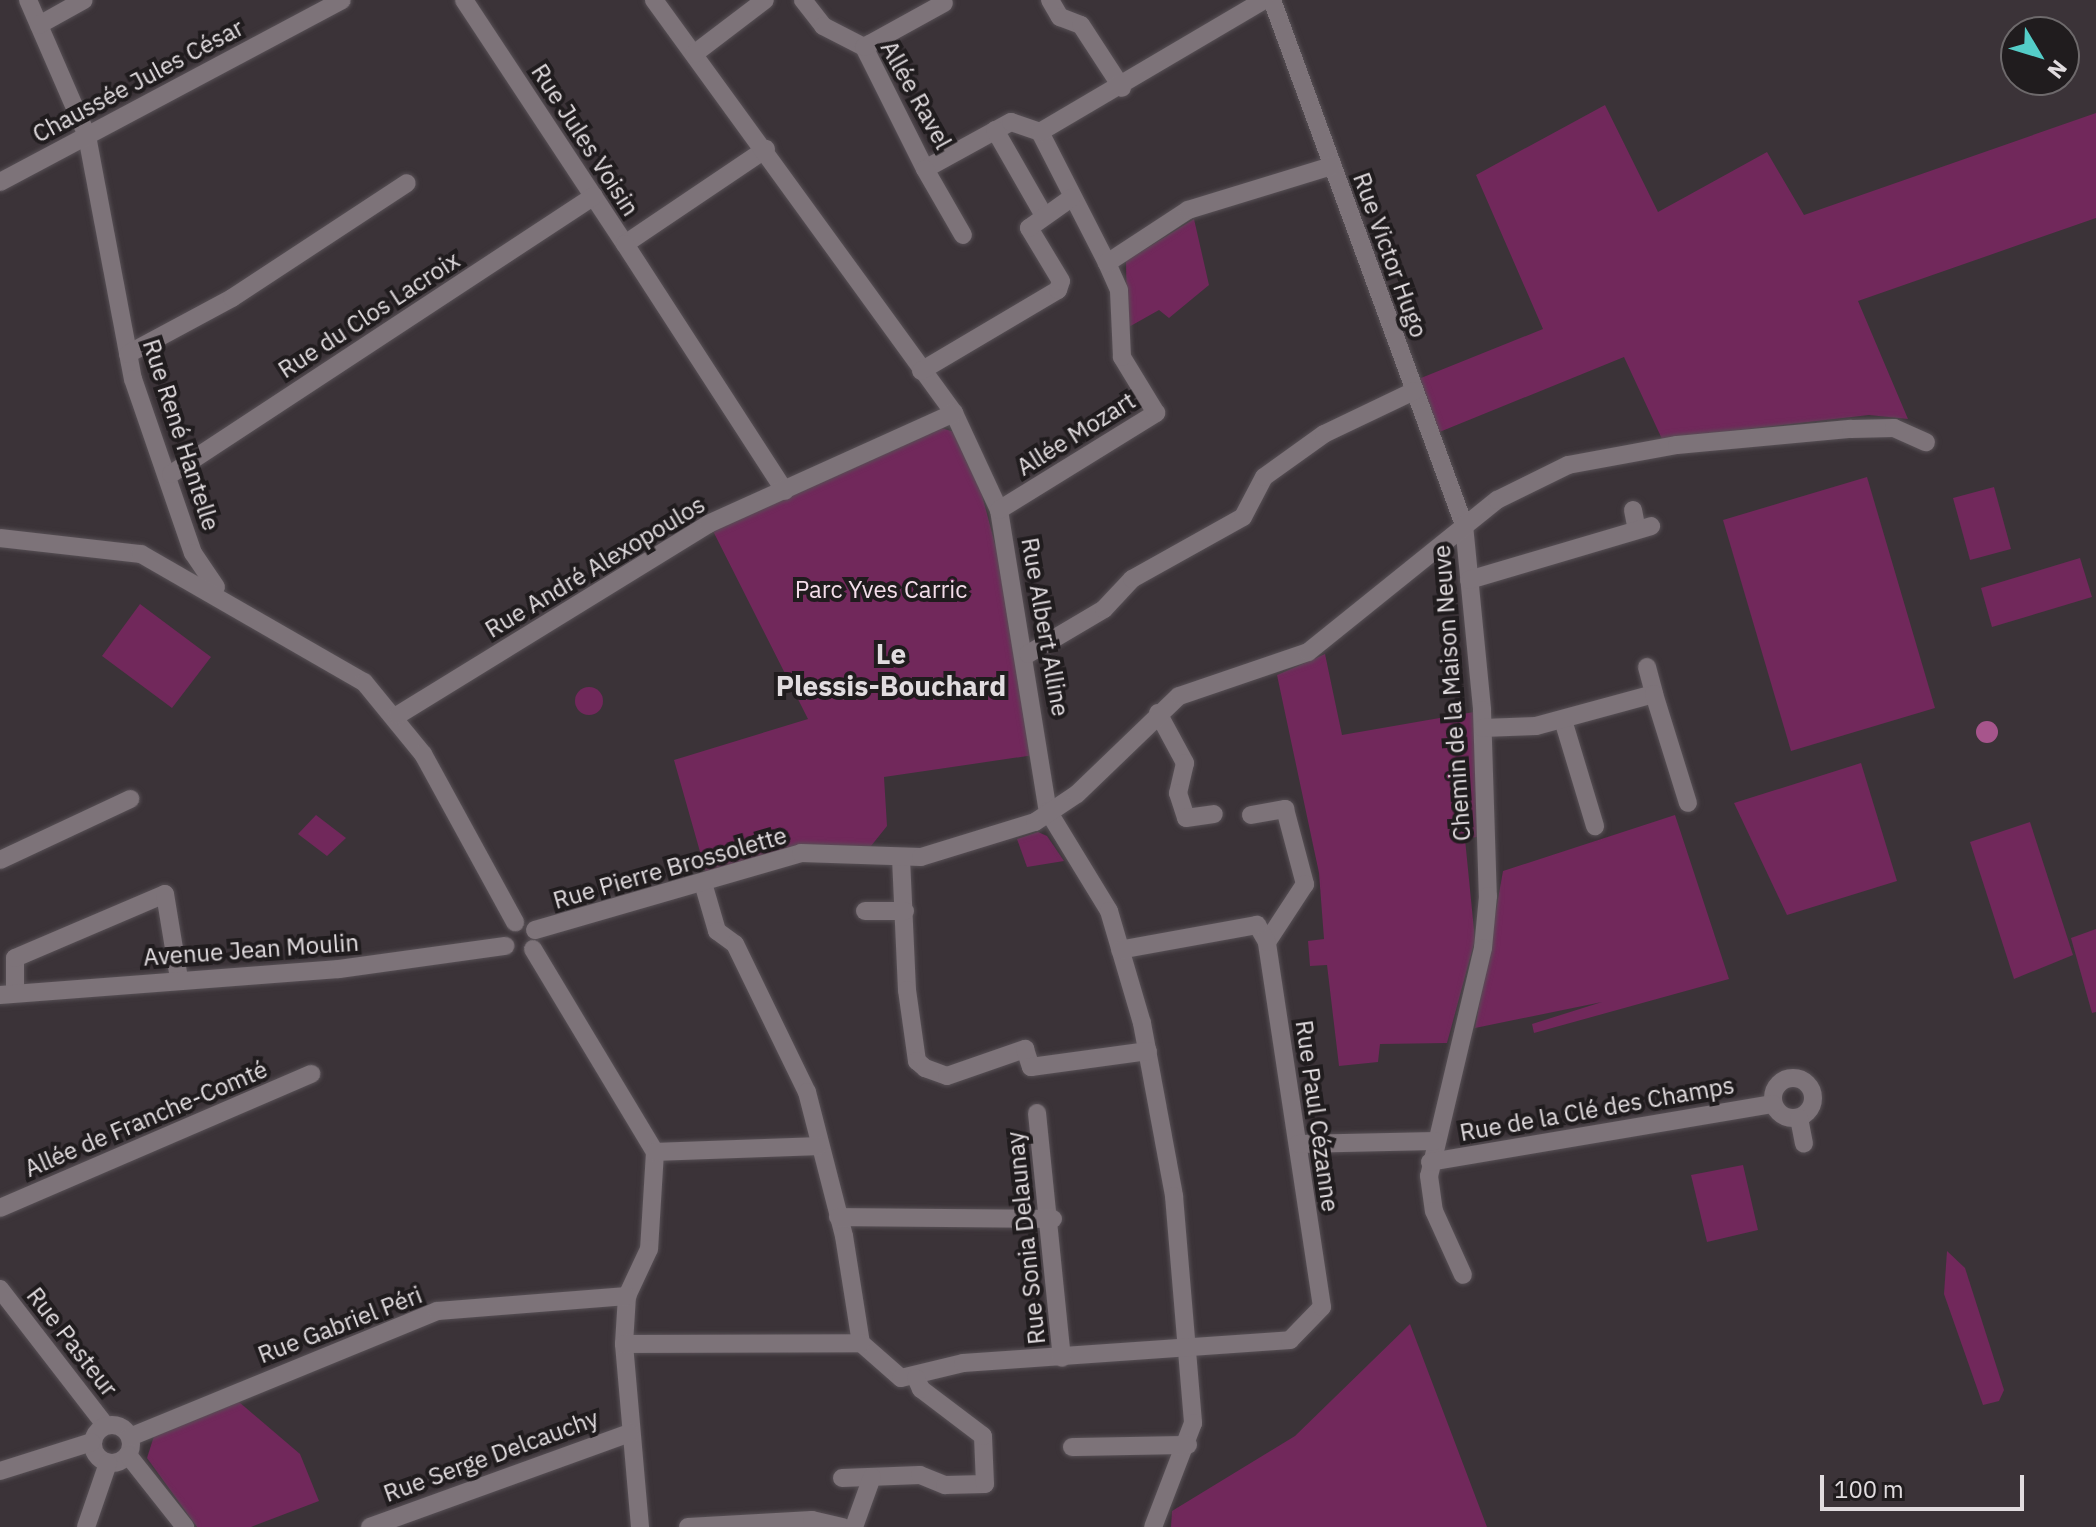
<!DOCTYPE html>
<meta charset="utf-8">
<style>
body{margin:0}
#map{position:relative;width:2096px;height:1527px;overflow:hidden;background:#3b3338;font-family:"IBM Plex Sans",sans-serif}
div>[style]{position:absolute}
.green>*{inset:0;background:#71285b}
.round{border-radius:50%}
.water>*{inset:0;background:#a7558c}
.roads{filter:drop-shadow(0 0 2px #575055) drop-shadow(0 0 2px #575055)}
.minor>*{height:18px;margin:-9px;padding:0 9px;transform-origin:9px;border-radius:9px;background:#7d7379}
.minor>.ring{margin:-9px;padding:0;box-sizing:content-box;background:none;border:18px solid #7d7379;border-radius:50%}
span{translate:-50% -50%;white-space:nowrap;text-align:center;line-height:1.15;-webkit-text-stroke:8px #201c1e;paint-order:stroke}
.street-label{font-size:24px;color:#e1dcdf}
.park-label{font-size:24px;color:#f4ddea}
.quarter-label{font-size:28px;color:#e1dcdf;font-weight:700}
.north{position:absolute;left:2000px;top:16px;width:80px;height:80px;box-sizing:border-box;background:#201c1e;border:2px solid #6d696b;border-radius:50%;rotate:128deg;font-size:22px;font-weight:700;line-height:32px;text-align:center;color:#e1dcdf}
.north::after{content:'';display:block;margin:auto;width:28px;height:36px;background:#54cdc8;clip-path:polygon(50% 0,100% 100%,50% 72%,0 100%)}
.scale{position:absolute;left:1820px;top:1475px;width:204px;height:36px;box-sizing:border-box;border:4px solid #e1dcdf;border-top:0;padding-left:10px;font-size:24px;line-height:28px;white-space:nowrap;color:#e1dcdf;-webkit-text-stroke:6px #201c1e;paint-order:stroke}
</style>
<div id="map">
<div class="green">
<div style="clip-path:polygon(1605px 105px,1658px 212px,1767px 152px,1804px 215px,2096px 113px,2096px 218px,1858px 301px,1908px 419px,1869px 415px,1662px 439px,1624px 357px,1437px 433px,1416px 380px,1543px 329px,1476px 175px)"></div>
<div style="clip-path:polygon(1194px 219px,1209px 285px,1169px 318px,1159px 310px,1127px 328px,1126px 261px)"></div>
<div style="clip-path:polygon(941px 428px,955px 432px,978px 480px,1025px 657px,1034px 755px,884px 777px,887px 826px,871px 846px,800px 848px,706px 873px,674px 760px,808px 719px,713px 531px)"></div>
<div style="clip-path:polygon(1867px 477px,1935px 708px,1791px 751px,1723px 520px)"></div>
<div style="clip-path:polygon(1994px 487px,2011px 549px,1970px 560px,1953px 498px)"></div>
<div style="clip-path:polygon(2080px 558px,2092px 597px,1992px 627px,1981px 588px)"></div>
<div style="clip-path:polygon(140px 604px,211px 657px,172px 708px,102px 656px)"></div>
<div style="clip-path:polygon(1325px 654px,1342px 735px,1474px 712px,1482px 836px,1465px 839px,1475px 940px,1447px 1043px,1380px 1044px,1378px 1062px,1339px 1066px,1327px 965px,1310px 966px,1308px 941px,1324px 939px,1319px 873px,1277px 675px)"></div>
<div class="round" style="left:575px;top:687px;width:28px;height:28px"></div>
<div style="clip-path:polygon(1861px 763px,1897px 881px,1787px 915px,1734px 803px)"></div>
<div style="clip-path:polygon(316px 815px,346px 838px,327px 856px,298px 834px)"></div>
<div style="clip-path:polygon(1675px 815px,1729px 979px,1534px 1033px,1532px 1024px,1602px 1002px,1475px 1028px,1503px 871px)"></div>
<div style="clip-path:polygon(2030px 822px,2073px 955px,2014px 979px,1970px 842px)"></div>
<div style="clip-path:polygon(1038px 832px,1047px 836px,1064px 861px,1027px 867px,1017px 839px)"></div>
<div style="clip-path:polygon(2096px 929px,2096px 1012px,2092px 1013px,2071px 938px)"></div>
<div style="clip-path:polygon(1743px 1165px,1758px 1230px,1707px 1242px,1691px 1175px)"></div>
<div style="clip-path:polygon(1947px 1251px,1965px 1268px,2004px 1390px,1999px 1401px,1983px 1405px,1944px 1294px)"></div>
<div style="clip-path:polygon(1410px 1324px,1487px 1527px,1171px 1527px,1172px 1511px,1295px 1436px)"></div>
<div style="clip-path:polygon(239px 1402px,300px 1454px,319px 1501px,251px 1527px,197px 1527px,147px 1458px,154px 1436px)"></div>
</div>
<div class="water">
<div class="round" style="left:1976px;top:721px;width:22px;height:22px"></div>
</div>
<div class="roads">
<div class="minor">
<div style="left:28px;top:0;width:148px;rotate:66.5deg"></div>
<div style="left:87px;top:136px;width:247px;rotate:79.3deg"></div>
<div style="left:133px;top:379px;width:184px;rotate:71deg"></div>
<div style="left:193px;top:553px;width:41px;rotate:55.9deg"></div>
<div style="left:464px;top:0;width:292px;rotate:56.6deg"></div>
<div style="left:625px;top:244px;width:170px;rotate:-34deg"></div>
<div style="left:654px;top:0;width:510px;rotate:54.01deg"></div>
<div style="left:954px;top:413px;width:107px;rotate:65.1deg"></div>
<div style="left:999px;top:510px;width:305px;rotate:80.8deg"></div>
<div style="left:1048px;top:811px;width:117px;rotate:58.6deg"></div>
<div style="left:1109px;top:911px;width:117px;rotate:73.6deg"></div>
<div style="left:1142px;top:1023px;width:176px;rotate:79.5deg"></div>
<div style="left:1174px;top:1196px;width:228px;rotate:85.2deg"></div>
<div style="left:1193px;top:1423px;width:111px;rotate:111deg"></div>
<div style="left:803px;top:0;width:33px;rotate:52deg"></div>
<div style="left:823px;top:26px;width:46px;rotate:27.1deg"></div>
<div style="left:864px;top:47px;width:136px;rotate:63.4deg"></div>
<div style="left:925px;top:169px;width:98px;rotate:-28.7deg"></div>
<div style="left:1011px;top:122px;width:31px;rotate:19deg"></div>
<div style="left:1050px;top:0;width:20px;rotate:60deg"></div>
<div style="left:1060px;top:17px;width:22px;rotate:21deg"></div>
<div style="left:1081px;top:25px;width:75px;rotate:56.9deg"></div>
<div style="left:1272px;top:0;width:559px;rotate:69.91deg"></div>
<div style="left:1464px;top:525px;width:186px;rotate:84.4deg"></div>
<div style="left:1482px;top:710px;width:186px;rotate:88.2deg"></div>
<div style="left:1488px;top:896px;width:52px;rotate:95.5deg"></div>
<div style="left:1483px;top:948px;width:234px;rotate:103.3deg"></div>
<div style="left:1429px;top:1176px;width:35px;rotate:82deg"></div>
<div style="left:1434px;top:1211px;width:70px;rotate:65.6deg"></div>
<div style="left:39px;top:25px;width:51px;rotate:-29.1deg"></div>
<div style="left:864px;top:47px;width:91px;rotate:-28.8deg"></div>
<div style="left:694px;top:54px;width:89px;rotate:-37.3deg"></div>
<div style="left:995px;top:130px;width:95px;rotate:60.2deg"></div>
<div style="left:925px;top:169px;width:76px;rotate:60.1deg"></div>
<div style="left:0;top:182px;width:387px;rotate:-28deg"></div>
<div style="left:625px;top:244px;width:294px;rotate:57.1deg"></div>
<div style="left:1107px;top:263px;width:147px;rotate:-117.1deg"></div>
<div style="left:1040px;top:132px;width:260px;rotate:-30.5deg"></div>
<div style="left:128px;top:354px;width:118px;rotate:-28.3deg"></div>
<div style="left:232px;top:298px;width:209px;rotate:-33.3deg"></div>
<div style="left:921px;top:371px;width:159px;rotate:-30.6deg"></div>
<div style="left:1058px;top:290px;width:9px;rotate:-72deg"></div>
<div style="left:1061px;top:281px;width:62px;rotate:-121.1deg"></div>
<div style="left:1029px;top:228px;width:52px;rotate:-35.5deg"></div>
<div style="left:171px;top:474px;width:506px;rotate:-33.31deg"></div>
<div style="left:999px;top:510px;width:185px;rotate:-31.7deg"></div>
<div style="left:1156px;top:413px;width:66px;rotate:-121.3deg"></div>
<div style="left:1122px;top:357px;width:67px;rotate:-92.6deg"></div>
<div style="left:1119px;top:290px;width:30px;rotate:-114deg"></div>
<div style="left:1107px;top:263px;width:97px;rotate:-33.2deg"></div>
<div style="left:1188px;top:210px;width:151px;rotate:-17deg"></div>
<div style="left:1633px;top:510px;width:20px;rotate:79deg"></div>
<div style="left:0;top:538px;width:142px;rotate:6.5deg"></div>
<div style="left:141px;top:554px;width:257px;rotate:29.9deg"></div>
<div style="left:364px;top:682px;width:93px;rotate:50.7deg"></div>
<div style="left:423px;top:754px;width:192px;rotate:61.3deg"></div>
<div style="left:1469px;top:580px;width:190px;rotate:-16.5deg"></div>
<div style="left:1028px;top:654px;width:88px;rotate:-30.6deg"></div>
<div style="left:1104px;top:609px;width:41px;rotate:-47deg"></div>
<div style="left:1132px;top:579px;width:127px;rotate:-29.2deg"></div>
<div style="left:1243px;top:517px;width:45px;rotate:-62.3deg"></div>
<div style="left:1264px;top:477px;width:74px;rotate:-35.6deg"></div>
<div style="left:1324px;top:434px;width:100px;rotate:-25.5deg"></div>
<div style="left:1647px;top:667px;width:28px;rotate:75deg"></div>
<div style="left:1158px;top:713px;width:57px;rotate:61.6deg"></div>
<div style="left:1185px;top:763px;width:31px;rotate:103deg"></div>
<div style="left:1178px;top:793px;width:26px;rotate:72deg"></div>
<div style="left:1186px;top:818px;width:28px;rotate:-8deg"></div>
<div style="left:398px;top:715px;width:364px;rotate:-31.6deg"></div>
<div style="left:708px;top:524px;width:270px;rotate:-24.3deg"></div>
<div style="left:1563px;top:720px;width:111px;rotate:73.2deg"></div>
<div style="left:1483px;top:728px;width:53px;rotate:-2.2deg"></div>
<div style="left:1536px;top:726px;width:122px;rotate:-15.2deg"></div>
<div style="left:1654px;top:694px;width:114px;rotate:72.7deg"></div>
<div style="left:1251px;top:815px;width:35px;rotate:-10deg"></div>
<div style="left:1285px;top:809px;width:78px;rotate:75.1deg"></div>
<div style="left:1305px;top:884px;width:69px;rotate:123.2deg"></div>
<div style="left:901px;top:858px;width:132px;rotate:87.4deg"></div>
<div style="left:907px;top:990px;width:72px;rotate:82deg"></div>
<div style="left:917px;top:1061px;width:11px;rotate:41deg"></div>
<div style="left:925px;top:1068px;width:23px;rotate:20deg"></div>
<div style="left:947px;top:1076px;width:83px;rotate:-19.1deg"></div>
<div style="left:1025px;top:1049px;width:19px;rotate:72deg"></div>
<div style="left:1031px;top:1067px;width:118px;rotate:-7.8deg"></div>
<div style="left:0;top:860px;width:144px;rotate:-25.1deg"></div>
<div style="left:703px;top:883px;width:50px;rotate:73.7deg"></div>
<div style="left:717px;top:931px;width:22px;rotate:36deg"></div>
<div style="left:735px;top:944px;width:165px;rotate:64.1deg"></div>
<div style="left:807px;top:1092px;width:149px;rotate:75.6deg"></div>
<div style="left:844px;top:1236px;width:108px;rotate:81deg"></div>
<div style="left:861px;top:1343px;width:53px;rotate:41.2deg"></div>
<div style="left:901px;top:1378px;width:64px;rotate:-13.6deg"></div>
<div style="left:963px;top:1363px;width:328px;rotate:-4deg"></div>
<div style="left:1290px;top:1340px;width:46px;rotate:-45.9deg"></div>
<div style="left:1322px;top:1307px;width:369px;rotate:-98.6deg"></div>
<div style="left:1267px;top:942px;width:20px;rotate:-120deg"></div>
<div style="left:1257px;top:925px;width:139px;rotate:169.7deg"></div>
<div style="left:865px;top:911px;width:40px"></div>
<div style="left:535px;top:930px;width:277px;rotate:-16.1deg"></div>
<div style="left:801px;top:853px;width:120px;rotate:1.9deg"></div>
<div style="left:921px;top:857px;width:119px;rotate:-17.1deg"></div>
<div style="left:1035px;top:822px;width:50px;rotate:-33.7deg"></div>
<div style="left:1077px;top:794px;width:141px;rotate:-43.9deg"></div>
<div style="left:1179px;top:696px;width:136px;rotate:-18.8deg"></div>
<div style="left:1308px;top:652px;width:243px;rotate:-38.8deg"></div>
<div style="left:1497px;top:500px;width:79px;rotate:-26.2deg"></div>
<div style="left:1568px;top:465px;width:111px;rotate:-10.4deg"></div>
<div style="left:1677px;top:445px;width:175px;rotate:-5.3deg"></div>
<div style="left:1851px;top:429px;width:43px;rotate:-1.3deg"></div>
<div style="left:1894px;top:428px;width:35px;rotate:24deg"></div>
<div style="left:533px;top:949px;width:237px;rotate:59deg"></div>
<div style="left:655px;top:1152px;width:97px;rotate:93.5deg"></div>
<div style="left:649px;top:1249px;width:52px;rotate:115.1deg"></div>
<div style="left:627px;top:1296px;width:48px;rotate:93.6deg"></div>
<div style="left:624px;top:1344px;width:184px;rotate:85deg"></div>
<div style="left:15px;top:993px;width:35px;rotate:-90deg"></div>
<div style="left:15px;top:958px;width:163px;rotate:-23.1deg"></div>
<div style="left:165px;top:894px;width:86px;rotate:80.6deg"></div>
<div style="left:0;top:995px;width:340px;rotate:-4.4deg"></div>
<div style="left:339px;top:969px;width:168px;rotate:-7.9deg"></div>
<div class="ring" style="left:1773px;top:1078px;width:22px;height:22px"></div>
<div style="left:1037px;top:1113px;width:246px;rotate:84.2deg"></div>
<div style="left:1799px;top:1118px;width:26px;rotate:79deg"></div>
<div style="left:1298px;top:1144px;width:137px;rotate:-1.3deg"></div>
<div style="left:655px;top:1152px;width:164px;rotate:-2.1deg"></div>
<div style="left:1430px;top:1162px;width:348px;rotate:-9.6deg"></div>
<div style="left:0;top:1208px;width:339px;rotate:-23.3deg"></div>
<div style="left:838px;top:1217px;width:215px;rotate:0.5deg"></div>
<div style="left:0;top:1289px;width:172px;rotate:52.3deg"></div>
<div style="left:624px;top:1344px;width:237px;rotate:-0.2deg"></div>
<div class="ring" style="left:93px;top:1425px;width:20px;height:20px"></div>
<div style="left:130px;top:1437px;width:332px;rotate:-22.3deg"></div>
<div style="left:437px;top:1311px;width:191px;rotate:-4.5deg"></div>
<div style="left:1072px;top:1447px;width:116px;rotate:-1deg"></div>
<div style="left:128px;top:1455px;width:92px;rotate:51.6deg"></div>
<div style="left:0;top:1471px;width:96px;rotate:-17.5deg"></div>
<div style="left:842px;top:1478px;width:78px;rotate:-2.2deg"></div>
<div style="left:920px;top:1475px;width:27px;rotate:22deg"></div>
<div style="left:945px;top:1485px;width:40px;rotate:-1.4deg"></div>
<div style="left:985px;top:1484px;width:48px;rotate:-92.4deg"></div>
<div style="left:983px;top:1436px;width:78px;rotate:-142.8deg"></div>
<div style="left:921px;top:1389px;width:12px;rotate:-114deg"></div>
<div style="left:86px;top:1527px;width:68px;rotate:-71deg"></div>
<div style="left:370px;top:1527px;width:276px;rotate:-19.9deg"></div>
<div style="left:688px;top:1527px;width:124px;rotate:-3.2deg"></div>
<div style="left:812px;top:1520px;width:32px;rotate:13deg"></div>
<div style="left:854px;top:1527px;width:53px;rotate:-70.2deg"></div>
</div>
</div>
<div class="street-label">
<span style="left:138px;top:81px;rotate:-28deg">Chaussée Jules César</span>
<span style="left:916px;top:95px;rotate:61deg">Allée Ravel</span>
<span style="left:585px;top:140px;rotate:57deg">Rue Jules Voisin</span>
<span style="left:1390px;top:255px;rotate:70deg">Rue Victor Hugo</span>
<span style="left:369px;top:315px;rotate:-33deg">Rue du Clos Lacroix</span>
<span style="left:1076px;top:434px;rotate:-32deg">Allée Mozart</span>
<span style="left:181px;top:435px;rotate:72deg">Rue René Hantelle</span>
<span style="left:595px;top:567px;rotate:-31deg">Rue André Alexopoulos</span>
<span style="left:1045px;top:627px;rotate:80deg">Rue Albert Alline</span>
<span style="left:1452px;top:693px;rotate:-94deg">Chemin de la Maison Neuve</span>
<span style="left:670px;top:868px;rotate:-16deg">Rue Pierre Brossolette</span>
<span style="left:251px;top:950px;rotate:-4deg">Avenue Jean Moulin</span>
<span style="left:1597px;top:1109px;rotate:-10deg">Rue de la Clé des Champs</span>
<span style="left:1317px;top:1116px;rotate:82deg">Rue Paul Cézanne</span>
<span style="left:146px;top:1119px;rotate:-23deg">Allée de Franche-Comté</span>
<span style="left:1026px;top:1238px;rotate:-96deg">Rue Sonia Delaunay</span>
<span style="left:340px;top:1325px;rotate:-21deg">Rue Gabriel Péri</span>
<span style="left:72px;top:1342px;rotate:52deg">Rue Pasteur</span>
<span style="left:491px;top:1456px;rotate:-20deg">Rue Serge Delcauchy</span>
</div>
<div class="park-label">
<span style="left:881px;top:590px">Parc Yves Carric</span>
</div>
<div class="quarter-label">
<span style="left:891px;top:670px">Le<br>Plessis-Bouchard</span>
</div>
<div class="north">N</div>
<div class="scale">100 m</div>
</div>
